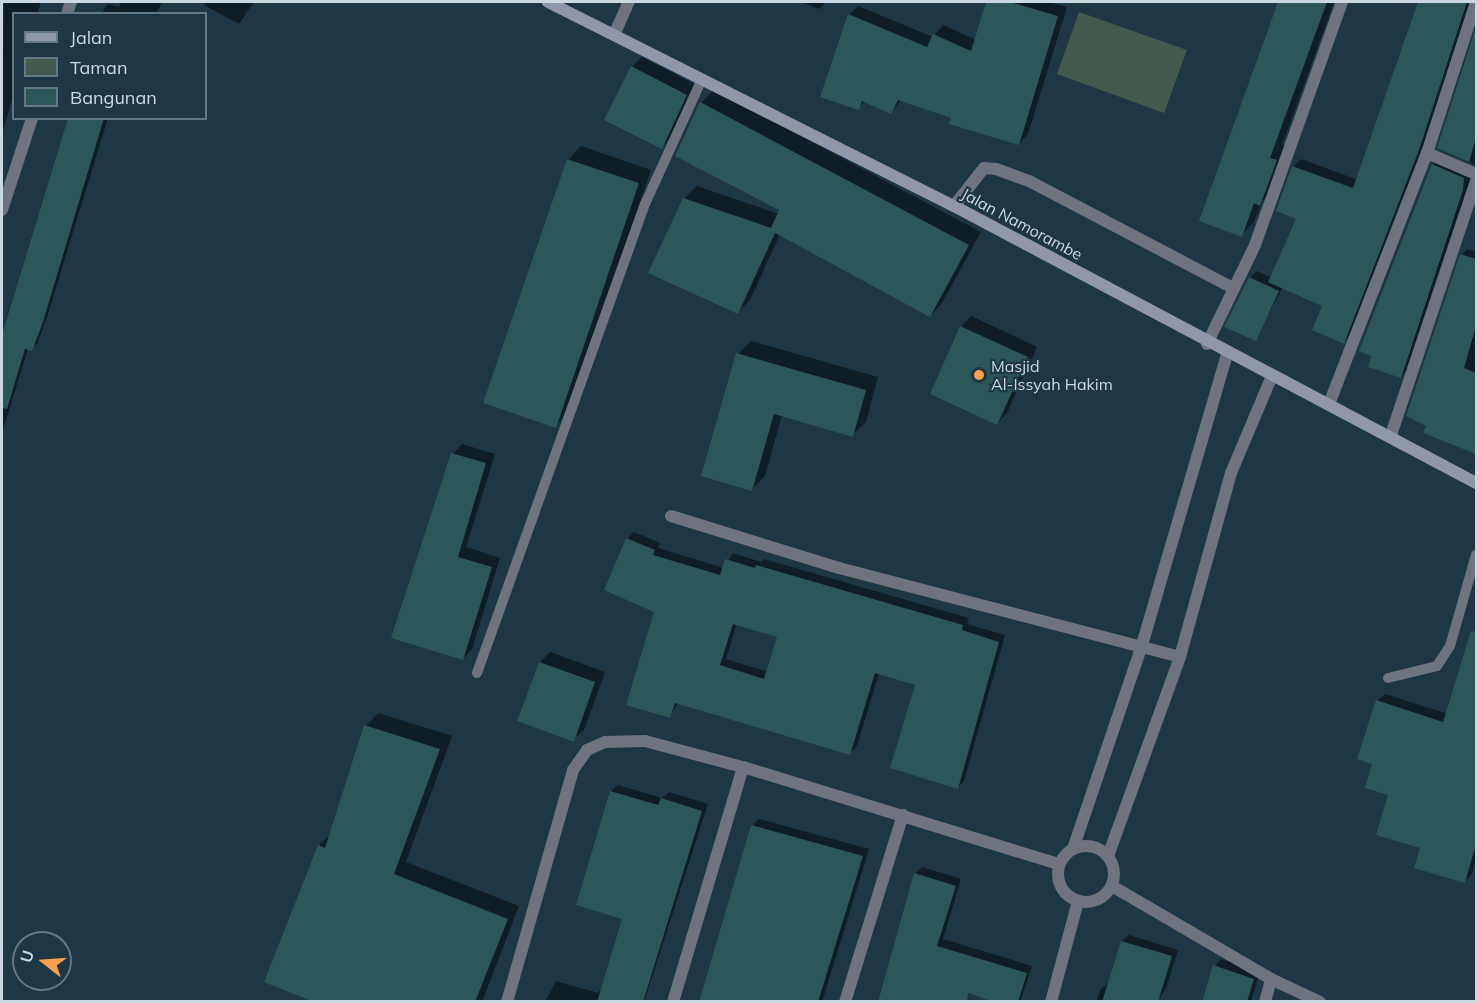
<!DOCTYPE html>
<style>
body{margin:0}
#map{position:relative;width:1478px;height:1003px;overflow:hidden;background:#1d3744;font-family:Mulish,sans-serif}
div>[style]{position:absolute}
.green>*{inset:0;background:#435a4f}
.shadow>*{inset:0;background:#0007}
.building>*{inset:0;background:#2c5758}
.service>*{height:10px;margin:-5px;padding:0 5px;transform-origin:5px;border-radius:5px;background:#6e737e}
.minor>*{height:12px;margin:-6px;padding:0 6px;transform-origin:6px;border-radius:6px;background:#6e737e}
.minor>.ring{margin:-6px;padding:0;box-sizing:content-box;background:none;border:12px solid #6e737e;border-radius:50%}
.secondary>*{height:12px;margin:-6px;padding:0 6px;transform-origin:6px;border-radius:6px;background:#8f97a9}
.dots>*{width:16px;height:16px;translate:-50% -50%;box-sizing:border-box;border:3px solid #1d3744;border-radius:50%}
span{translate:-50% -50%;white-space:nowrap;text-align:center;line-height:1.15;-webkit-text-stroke:4.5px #1d3744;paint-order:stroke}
.street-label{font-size:16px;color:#cad9e1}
.poi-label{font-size:16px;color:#cad9e1}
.left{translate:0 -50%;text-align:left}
.frame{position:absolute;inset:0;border:3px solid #cad9e1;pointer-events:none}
.legend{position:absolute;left:12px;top:12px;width:195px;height:108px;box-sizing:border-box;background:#1d3744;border:2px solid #627883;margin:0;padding:8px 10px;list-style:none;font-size:18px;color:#cad9e1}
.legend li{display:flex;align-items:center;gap:12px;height:30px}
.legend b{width:30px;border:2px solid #627883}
.north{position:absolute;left:12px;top:931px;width:60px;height:60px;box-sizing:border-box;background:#1d3744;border:2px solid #627883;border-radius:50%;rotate:287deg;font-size:16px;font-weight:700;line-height:24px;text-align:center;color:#cad9e1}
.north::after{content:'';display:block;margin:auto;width:21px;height:27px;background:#f99f4d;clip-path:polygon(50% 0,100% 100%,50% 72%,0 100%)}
</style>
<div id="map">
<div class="green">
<div style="clip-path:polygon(1079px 12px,1187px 50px,1164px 113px,1057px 74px)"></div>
</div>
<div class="shadow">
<div style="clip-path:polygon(4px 2px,41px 2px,37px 14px,14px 14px,14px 93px,2px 133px)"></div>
<div style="clip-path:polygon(121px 2px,162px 2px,156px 14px,101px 14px,108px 4px,119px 7px)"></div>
<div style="clip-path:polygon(206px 2px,254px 2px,239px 24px,204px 5px)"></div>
<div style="clip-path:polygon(801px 2px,826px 2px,819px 9px)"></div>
<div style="clip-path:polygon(988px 2px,1048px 2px,1067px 7px,1028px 134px,1019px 144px,902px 99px,891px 112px,865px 101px,858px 108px,849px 15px,858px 6px,933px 37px,943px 25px,976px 40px)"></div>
<div style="clip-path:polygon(1280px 2px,1334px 2px,1282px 145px,1289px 147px,1273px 191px,1262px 202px,1254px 222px,1241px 235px,1201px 220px)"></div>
<div style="clip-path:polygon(1419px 2px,1472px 2px,1426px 142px,1350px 335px,1343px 342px,1324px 305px,1283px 287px,1255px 339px,1250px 278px,1257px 271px,1272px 278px,1298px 218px,1293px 167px,1301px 159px,1358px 180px)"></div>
<div style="clip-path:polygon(1476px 32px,1476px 165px,1439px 148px)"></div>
<div style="clip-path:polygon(642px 57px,696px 85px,671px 137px,661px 148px,632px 67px)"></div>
<div style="clip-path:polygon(714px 90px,981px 232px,942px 303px,930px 316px,780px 234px,750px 300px,737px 313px,684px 199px,697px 186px,779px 214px,781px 209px,701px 103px)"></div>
<div style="clip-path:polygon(68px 118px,108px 118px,47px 317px,37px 344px,28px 349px,2px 433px,2px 333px)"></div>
<div style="clip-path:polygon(581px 146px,651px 170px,568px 413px,555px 426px,568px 160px)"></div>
<div style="clip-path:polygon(1439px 158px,1473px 173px,1407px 370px,1401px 377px,1433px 165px)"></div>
<div style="clip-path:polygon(1467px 249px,1476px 252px,1476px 453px,1425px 432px,1428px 425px,1408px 415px,1462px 255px)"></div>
<div style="clip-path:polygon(971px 316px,1037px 347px,1007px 413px,997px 423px,932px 393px,961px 327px)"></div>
<div style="clip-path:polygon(751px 341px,878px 377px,866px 422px,852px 435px,782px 415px,765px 476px,752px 489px,738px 354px)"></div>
<div style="clip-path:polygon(462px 444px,495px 454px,466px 547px,500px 558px,472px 649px,463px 659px,453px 454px)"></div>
<div style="clip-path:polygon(evenodd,634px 532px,660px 543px,658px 548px,724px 568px,733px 553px,761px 562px,764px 559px,969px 618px,967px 624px,1005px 635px,964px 781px,957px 788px,917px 684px,879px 673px,857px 746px,850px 753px,678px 703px,670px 716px,656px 611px,627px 539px,634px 532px,737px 623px,779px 636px,768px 672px,726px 659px,737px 623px)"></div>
<div style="clip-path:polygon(1476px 650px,1476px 858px,1472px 874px,1465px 881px,1422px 847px,1374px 763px,1377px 701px,1385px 694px,1448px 714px)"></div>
<div style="clip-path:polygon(550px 652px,605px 672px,584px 730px,573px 740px,540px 662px)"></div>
<div style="clip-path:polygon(378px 713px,452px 736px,406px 862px,519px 906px,482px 1002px,318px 1002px,266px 981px,319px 845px,332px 833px,366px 726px)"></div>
<div style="clip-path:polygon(618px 785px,662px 798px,669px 792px,708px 804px,644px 1002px,545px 1002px,556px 981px,598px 993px,604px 985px,624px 918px,611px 791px)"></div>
<div style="clip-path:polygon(759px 819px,869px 849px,822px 1002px,702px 1002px,752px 826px)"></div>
<div style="clip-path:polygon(922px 867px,961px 879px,943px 939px,1032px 966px,1020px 1002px,1000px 1002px,933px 981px,915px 874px)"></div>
<div style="clip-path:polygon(1129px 935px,1178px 950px,1166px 988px,1157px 1002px,1096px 1002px,1101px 989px,1109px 983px,1122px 941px)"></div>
<div style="clip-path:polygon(1221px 959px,1260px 972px,1251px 1002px,1203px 1002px,1215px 966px)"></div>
</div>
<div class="building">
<div style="clip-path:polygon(986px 2px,1010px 2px,1058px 16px,1019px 145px,949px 124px,951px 118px,898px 100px,891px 114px,862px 101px,859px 110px,820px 97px,848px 14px,927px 47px,933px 34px,971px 51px)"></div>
<div style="clip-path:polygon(1278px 2px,1327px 2px,1270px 158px,1277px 160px,1260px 206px,1254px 203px,1242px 237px,1199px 221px)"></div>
<div style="clip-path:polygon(1418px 2px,1467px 2px,1419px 150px,1344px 344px,1312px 330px,1322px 306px,1268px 282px,1296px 219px,1276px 211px,1292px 166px,1353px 188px)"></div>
<div style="clip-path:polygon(1476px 27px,1476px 138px,1469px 162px,1437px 148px)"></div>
<div style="clip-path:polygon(631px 66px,687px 95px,662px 149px,604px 120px)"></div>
<div style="clip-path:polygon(700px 102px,969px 245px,930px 317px,775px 233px,738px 314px,648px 273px,683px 198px,771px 228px,779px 210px,675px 156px)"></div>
<div style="clip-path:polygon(68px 118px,104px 118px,42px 325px,32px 351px,25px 349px,7px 409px,2px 408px,2px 334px)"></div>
<div style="clip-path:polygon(567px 159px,639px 183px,556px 428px,483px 403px)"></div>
<div style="clip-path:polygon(1432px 164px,1464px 178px,1463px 190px,1401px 378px,1368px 367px,1371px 356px,1359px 351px)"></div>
<div style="clip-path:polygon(1460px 254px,1476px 259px,1476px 326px,1464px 368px,1476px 373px,1476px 454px,1423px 433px,1426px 426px,1406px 416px)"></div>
<div style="clip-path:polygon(1249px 277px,1279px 291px,1256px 341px,1224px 327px)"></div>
<div style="clip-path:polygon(960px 326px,1028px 357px,997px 425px,930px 394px)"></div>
<div style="clip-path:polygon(736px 353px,866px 390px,853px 437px,774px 414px,752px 491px,701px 476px)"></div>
<div style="clip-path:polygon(451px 453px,486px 463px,458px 557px,492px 567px,463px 660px,391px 638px)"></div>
<div style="clip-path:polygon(evenodd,626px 538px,655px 550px,653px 555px,720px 575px,725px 559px,755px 568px,756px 565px,963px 625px,962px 630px,999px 642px,958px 789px,890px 768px,915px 685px,875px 673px,850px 755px,675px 703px,670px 718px,626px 705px,654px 612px,604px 590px,626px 538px,733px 624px,777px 637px,764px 679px,720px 665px,733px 624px)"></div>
<div style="clip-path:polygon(1471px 631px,1476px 632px,1476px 844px,1465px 883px,1414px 868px,1420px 848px,1376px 835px,1388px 795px,1365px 788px,1372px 764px,1357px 759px,1376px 700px,1443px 722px)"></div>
<div style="clip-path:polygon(539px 662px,595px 682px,574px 742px,517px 721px)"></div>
<div style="clip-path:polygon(364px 725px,440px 749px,394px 874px,508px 919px,475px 1002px,314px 1002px,264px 982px,318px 845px,325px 848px)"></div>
<div style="clip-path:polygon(610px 791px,658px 805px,661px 798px,702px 811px,643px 1002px,597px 1002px,622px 919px,576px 905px)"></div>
<div style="clip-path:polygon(751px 825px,863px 856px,818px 1002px,699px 1002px)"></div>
<div style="clip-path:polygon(914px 873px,956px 886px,937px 946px,1027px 973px,1018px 1002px,995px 1002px,968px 993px,967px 1002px,878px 1002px)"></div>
<div style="clip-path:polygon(1121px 941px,1172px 956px,1158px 1002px,1102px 1002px)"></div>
<div style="clip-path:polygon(1213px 965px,1254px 979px,1247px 1002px,1202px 1002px)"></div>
</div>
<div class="service">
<div style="left:477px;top:673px;width:498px;rotate:-70.3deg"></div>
<div style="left:645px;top:204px;width:137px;rotate:-65.5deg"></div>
<div style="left:1388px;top:678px;width:50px;rotate:-13.8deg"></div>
<div style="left:1437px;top:666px;width:24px;rotate:-57deg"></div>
<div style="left:1450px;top:646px;width:95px;rotate:-74.1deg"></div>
</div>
<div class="minor">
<div style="left:67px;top:14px;width:13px;rotate:-72deg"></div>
<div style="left:614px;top:35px;width:36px;rotate:-66deg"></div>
<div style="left:1427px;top:153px;width:53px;rotate:23.2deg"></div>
<div style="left:954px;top:206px;width:48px;rotate:-51.7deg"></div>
<div style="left:984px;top:168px;width:12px;rotate:5deg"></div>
<div style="left:996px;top:169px;width:37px;rotate:20deg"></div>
<div style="left:1031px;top:182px;width:228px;rotate:27.7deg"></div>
<div style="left:2px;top:210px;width:97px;rotate:-71.9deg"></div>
<div style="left:1207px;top:344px;width:110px;rotate:-64.1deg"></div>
<div style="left:1255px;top:245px;width:258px;rotate:-70.3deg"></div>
<div style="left:1329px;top:404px;width:269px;rotate:-68.7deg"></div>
<div style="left:1427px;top:153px;width:159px;rotate:-72deg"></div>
<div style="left:1391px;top:435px;width:268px;rotate:-71.5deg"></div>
<div style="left:671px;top:516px;width:176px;rotate:17.2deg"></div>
<div style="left:839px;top:568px;width:352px;rotate:14.6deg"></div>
<div class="ring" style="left:1058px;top:846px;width:44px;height:44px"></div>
<div style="left:1073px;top:849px;width:215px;rotate:-71.3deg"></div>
<div style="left:1142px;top:645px;width:303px;rotate:-73.7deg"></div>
<div style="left:1108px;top:856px;width:212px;rotate:-70.1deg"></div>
<div style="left:1180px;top:657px;width:191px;rotate:-74.5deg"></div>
<div style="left:1231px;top:473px;width:105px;rotate:-67.1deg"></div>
<div style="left:1112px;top:886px;width:184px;rotate:30.3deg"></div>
<div style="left:1271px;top:979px;width:54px;rotate:25.1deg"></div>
<div style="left:507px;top:1002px;width:241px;rotate:-74.1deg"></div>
<div style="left:573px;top:770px;width:24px;rotate:-55deg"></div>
<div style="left:587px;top:750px;width:20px;rotate:-24deg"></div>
<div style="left:605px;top:742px;width:40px;rotate:-1.4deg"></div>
<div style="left:645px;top:741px;width:101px;rotate:14.9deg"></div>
<div style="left:743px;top:767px;width:331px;rotate:17.1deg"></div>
<div style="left:673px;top:1002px;width:245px;rotate:-73.4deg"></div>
<div style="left:845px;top:1002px;width:196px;rotate:-72.8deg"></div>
<div style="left:1051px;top:1002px;width:105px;rotate:-75deg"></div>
<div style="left:1265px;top:1002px;width:24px;rotate:-75deg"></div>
</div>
<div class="secondary">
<div style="left:548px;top:2px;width:454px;rotate:26.7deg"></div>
<div style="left:954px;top:206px;width:591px;rotate:27.95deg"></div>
</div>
<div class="dots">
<div style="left:979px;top:375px;background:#f99f4d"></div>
</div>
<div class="street-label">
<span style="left:1022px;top:224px;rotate:28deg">Jalan Namorambe</span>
</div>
<div class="poi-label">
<span class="left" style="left:991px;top:375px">Masjid<br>Al-Issyah Hakim</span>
</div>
<div class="frame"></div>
<ul class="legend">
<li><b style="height:8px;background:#8f97a9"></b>Jalan</li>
<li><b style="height:16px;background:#435a4f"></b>Taman</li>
<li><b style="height:16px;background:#2c5758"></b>Bangunan</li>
</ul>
<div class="north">U</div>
</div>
